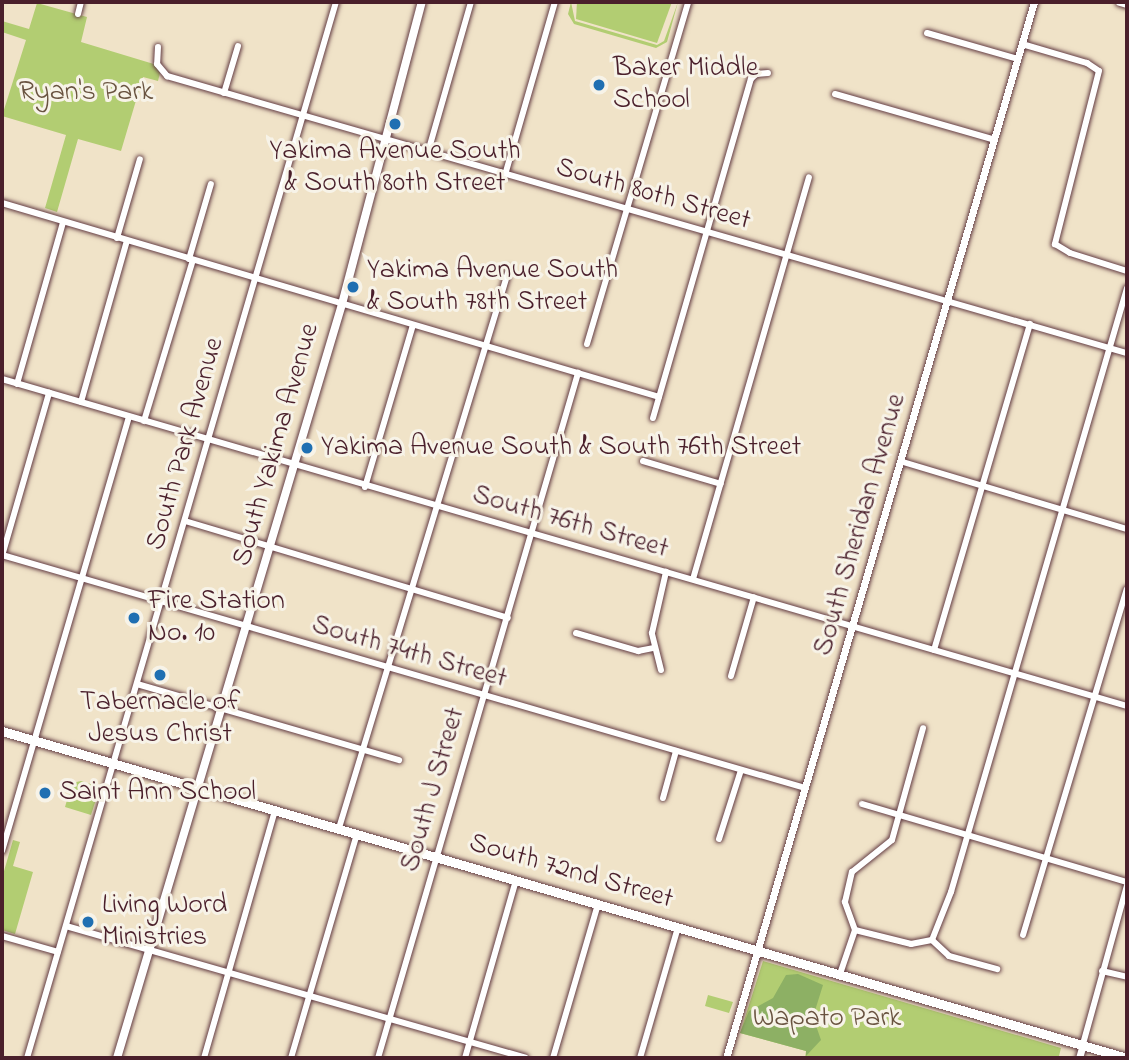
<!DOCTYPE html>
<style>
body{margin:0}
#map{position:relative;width:1129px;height:1060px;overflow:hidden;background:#f0e3c8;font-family:"Indie Flower",sans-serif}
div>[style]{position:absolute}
.green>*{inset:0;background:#b2cd72}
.forest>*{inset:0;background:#8db064}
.roads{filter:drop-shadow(0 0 2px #633c43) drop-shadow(0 0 2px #633c43)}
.minor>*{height:6px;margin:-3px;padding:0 3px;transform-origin:3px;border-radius:3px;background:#fff}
.tertiary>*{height:7px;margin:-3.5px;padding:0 3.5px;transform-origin:3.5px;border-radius:3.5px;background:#fff}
.secondary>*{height:8px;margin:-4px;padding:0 4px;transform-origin:4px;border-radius:4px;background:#fff}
.primary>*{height:9px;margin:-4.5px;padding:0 4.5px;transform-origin:4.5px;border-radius:4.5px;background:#fff}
.dots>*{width:19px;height:19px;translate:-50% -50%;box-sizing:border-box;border:4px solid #f7f3e8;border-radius:50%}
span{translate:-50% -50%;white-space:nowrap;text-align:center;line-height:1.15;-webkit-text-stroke:6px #f7f3e8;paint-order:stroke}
.poi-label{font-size:28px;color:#4a1f2b}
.left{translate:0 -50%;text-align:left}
.park-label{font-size:28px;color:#695340}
.street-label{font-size:28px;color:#4a1f2b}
.frame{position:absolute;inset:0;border:4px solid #4a1f2b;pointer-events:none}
</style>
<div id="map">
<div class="green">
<div style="clip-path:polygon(571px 2px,575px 21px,657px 45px,664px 41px,678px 2px,667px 42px,656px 48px,574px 24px,568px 14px)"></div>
<div style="clip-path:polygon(577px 2px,672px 2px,657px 43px,576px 19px)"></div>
<div style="clip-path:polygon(37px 3px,87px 17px,81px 42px,157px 65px,160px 73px,158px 81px,143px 77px,121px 151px,78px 139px,57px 212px,45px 208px,66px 135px,2px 116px,26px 40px,2px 32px,2px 21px,29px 29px)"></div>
<div style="clip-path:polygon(81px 781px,100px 787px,91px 815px,65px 807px,72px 783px)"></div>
<div style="clip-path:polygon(13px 840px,20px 842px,13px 866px,33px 872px,15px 934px,2px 930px,2px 878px)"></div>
<div style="clip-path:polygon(763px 961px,1061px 1048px,1059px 1056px,1068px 1058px,805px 1058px,806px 1051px,740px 1033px)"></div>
<div style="clip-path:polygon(708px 995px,733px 1002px,729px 1013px,705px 1006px)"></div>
</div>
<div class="forest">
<div style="clip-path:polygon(798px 974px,823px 985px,813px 1017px,821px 1040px,806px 1056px,806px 1051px,740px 1033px,749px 1011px,773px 998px,786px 975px)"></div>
</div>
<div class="roads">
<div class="minor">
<div style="left:78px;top:14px;width:12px;rotate:-76deg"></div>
<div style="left:927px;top:33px;width:95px;rotate:15.9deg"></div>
<div style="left:1022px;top:44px;width:68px;rotate:16.3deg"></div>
<div style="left:1087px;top:63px;width:14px;rotate:34deg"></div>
<div style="left:1099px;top:71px;width:179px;rotate:104.3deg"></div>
<div style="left:1055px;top:244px;width:17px;rotate:31deg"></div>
<div style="left:1070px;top:253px;width:60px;rotate:17.5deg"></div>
<div style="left:158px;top:47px;width:17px;rotate:93deg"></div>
<div style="left:157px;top:64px;width:16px;rotate:50deg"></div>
<div style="left:167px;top:76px;width:999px;rotate:16.1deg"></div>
<div style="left:224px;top:93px;width:49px;rotate:-73.4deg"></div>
<div style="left:835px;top:94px;width:166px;rotate:16deg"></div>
<div style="left:428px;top:152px;width:156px;rotate:-74deg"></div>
<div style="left:505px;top:175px;width:180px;rotate:-73.9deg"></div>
<div style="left:2px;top:203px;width:685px;rotate:16.45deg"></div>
<div style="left:117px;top:238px;width:82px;rotate:-73.8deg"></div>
<div style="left:189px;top:259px;width:78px;rotate:-73.7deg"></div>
<div style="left:587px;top:344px;width:357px;rotate:-73.5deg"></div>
<div style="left:2px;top:379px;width:1172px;rotate:16.21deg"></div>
<div style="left:17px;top:384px;width:168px;rotate:-74.1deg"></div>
<div style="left:81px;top:402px;width:167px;rotate:-74.1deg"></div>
<div style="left:653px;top:418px;width:353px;rotate:-73.9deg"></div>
<div style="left:751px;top:79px;width:7px;rotate:-45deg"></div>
<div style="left:756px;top:74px;width:12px;rotate:-5deg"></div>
<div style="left:144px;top:421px;width:168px;rotate:-73.1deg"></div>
<div style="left:643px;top:461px;width:81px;rotate:16.4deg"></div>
<div style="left:903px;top:462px;width:234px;rotate:16.7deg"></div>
<div style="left:365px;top:487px;width:169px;rotate:-73.5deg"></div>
<div style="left:185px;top:521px;width:337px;rotate:16.7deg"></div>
<div style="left:2px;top:555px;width:836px;rotate:16.18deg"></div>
<div style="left:2px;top:556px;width:170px;rotate:-73.9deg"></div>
<div style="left:693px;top:579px;width:418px;rotate:-73.9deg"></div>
<div style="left:576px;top:633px;width:65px;rotate:16.2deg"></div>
<div style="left:638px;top:651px;width:15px;rotate:-11deg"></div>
<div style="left:934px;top:650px;width:340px;rotate:-73.6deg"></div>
<div style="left:661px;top:670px;width:38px;rotate:-104deg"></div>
<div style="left:652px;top:633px;width:63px;rotate:-77.1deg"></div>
<div style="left:731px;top:676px;width:82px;rotate:-73.8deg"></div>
<div style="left:137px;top:684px;width:273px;rotate:16.2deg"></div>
<div style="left:663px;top:798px;width:49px;rotate:-74.5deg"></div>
<div style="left:862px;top:804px;width:276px;rotate:16.4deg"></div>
<div style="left:339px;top:828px;width:584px;rotate:-73.08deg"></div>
<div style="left:719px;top:839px;width:72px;rotate:-72.3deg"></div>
<div style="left:2px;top:851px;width:452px;rotate:-73.7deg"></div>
<div style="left:66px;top:926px;width:478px;rotate:16deg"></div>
<div style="left:855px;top:930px;width:30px;rotate:-110deg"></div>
<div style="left:845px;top:902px;width:31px;rotate:-77deg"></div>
<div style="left:852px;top:872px;width:51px;rotate:-38.7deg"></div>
<div style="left:892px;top:840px;width:116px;rotate:-74.5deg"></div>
<div style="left:855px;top:930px;width:58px;rotate:14deg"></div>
<div style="left:911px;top:944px;width:21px;rotate:-11deg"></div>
<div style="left:1023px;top:935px;width:361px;rotate:-73.3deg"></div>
<div style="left:2px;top:936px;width:58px;rotate:15.9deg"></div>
<div style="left:932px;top:940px;width:52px;rotate:-68.4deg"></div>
<div style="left:951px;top:892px;width:629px;rotate:-73.75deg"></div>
<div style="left:932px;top:940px;width:23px;rotate:43deg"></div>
<div style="left:949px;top:956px;width:50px;rotate:15.2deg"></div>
<div style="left:1102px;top:971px;width:26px;rotate:13deg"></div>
<div style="left:840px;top:974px;width:46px;rotate:-71.2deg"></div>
<div style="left:1083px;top:1044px;width:165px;rotate:-74.5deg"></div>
<div style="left:27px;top:1058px;width:1100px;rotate:-73.69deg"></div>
<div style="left:204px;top:1058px;width:258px;rotate:-74deg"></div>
<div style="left:291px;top:1058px;width:234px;rotate:-73.6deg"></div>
<div style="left:378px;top:1058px;width:714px;rotate:-73.72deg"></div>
<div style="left:465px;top:1058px;width:185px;rotate:-74deg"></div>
<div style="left:553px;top:1058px;width:160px;rotate:-73.7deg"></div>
<div style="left:640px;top:1058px;width:136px;rotate:-73.8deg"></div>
</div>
<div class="tertiary">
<div style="left:726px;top:1058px;width:1100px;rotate:-73.74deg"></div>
<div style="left:1079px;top:1058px;width:15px;rotate:-74deg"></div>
</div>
<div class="secondary">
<div style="left:1120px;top:2px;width:7px;rotate:16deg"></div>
<div style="left:117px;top:1058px;width:787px;rotate:-73.38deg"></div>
<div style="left:342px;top:304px;width:312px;rotate:-75.2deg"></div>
</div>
<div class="primary">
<div style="left:2px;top:731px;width:1172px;rotate:16.21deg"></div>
</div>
</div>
<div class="dots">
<div style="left:599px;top:85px;background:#1f6fb2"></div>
<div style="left:395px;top:124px;background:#1f6fb2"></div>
<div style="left:353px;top:287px;background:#1f6fb2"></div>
<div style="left:307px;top:448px;background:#1f6fb2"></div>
<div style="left:134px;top:618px;background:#1f6fb2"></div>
<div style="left:160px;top:675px;background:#1f6fb2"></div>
<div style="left:45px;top:793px;background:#1f6fb2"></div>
<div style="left:88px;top:922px;background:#1f6fb2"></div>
</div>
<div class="poi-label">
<span class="left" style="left:613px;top:85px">Baker Middle<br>School</span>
<span style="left:395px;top:168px">Yakima Avenue South<br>&amp; South 80th Street</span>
<span class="left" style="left:367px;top:287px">Yakima Avenue South<br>&amp; South 78th Street</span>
<span class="left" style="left:321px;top:448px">Yakima Avenue South &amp; South 76th Street</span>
<span class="left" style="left:148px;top:618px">Fire Station<br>No. 10</span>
<span style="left:160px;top:719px">Tabernacle of<br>Jesus Christ</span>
<span class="left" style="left:59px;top:793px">Saint Ann School</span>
<span class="left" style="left:102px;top:922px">Living Word<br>Ministries</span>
</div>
<div class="park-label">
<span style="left:86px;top:93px">Ryan's Park</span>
<span style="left:827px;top:1019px">Wapato Park</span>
</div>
<div class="street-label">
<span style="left:653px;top:195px;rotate:16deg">South 80th Street</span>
<span style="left:186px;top:444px;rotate:-74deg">South Park Avenue</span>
<span style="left:277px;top:445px;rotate:-74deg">South Yakima Avenue</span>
<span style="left:570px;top:523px;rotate:16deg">South 76th Street</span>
<span style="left:861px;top:525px;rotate:-74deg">South Sheridan Avenue</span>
<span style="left:409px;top:653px;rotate:16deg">South 74th Street</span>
<span style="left:434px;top:790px;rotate:-74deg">South J Street</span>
<span style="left:571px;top:872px;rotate:16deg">South 72nd Street</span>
</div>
<div class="frame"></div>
</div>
